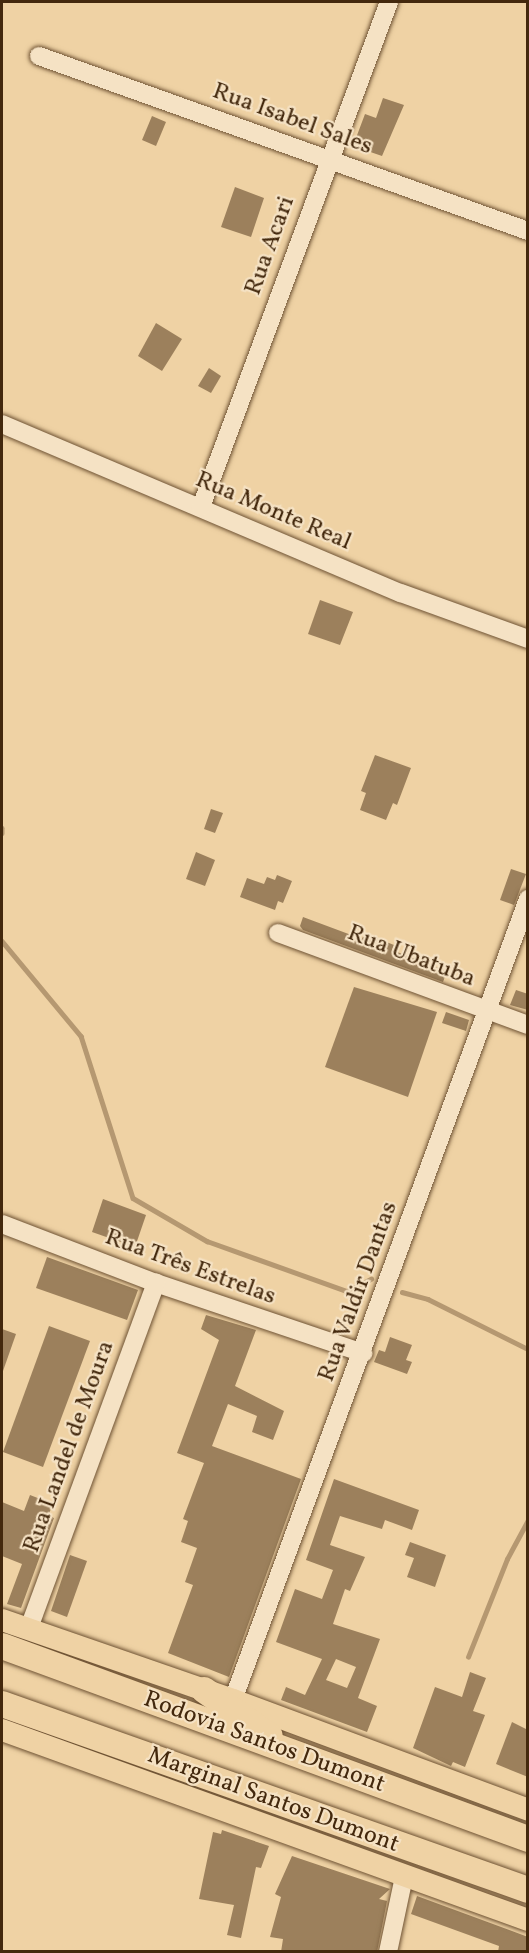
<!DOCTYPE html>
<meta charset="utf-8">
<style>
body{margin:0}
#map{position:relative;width:529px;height:1953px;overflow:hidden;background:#efd2a4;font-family:Vollkorn,serif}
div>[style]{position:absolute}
.stream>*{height:4.5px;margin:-2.25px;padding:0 2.25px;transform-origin:2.25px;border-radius:2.25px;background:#b59871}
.building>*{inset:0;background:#9c805c}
.roads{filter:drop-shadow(0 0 2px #6e5233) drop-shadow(0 0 2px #6e5233)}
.minor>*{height:18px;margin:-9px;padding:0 9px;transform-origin:9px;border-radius:9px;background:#f5e2c4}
.major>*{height:22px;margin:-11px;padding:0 11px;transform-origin:11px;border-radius:11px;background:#efd2a4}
.highway>*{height:26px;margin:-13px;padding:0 13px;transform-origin:13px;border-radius:13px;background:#efd2a4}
span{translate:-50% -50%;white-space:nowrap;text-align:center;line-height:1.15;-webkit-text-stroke:4.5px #f5e2c4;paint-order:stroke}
.street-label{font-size:24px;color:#43280d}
.frame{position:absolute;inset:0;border:3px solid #43280d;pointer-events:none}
</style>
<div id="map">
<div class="stream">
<div style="left:2px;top:828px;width:5px;rotate:90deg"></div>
<div style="left:2px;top:941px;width:124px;rotate:50.3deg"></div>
<div style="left:81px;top:1036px;width:170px;rotate:72.2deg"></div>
<div style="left:133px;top:1198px;width:86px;rotate:30.2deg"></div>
<div style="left:207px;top:1241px;width:149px;rotate:19.7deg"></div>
<div style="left:347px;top:1291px;width:27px;rotate:-27deg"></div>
<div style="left:402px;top:1292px;width:27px;rotate:15deg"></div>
<div style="left:428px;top:1299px;width:112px;rotate:26.6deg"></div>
<div style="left:468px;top:1657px;width:105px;rotate:-68.3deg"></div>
<div style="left:507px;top:1559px;width:44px;rotate:-61.7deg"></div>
</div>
<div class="building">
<div style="clip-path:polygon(383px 98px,404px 105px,382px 156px,353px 146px,365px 114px,376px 118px)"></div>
<div style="clip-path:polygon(152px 116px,166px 122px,156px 146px,142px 140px)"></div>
<div style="clip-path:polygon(235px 187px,264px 198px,251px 237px,221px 227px)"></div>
<div style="clip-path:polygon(156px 323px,182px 339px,162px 371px,138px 356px)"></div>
<div style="clip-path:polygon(209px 368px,221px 376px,211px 393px,198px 386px)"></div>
<div style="clip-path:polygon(320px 600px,353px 612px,340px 645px,308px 634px)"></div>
<div style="clip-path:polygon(375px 755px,411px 768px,397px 805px,393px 803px,386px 820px,360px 810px,366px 793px,361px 791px)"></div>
<div style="clip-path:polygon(211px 809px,223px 813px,215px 833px,204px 829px)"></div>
<div style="clip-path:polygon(196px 852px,215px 860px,205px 886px,186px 879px)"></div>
<div style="clip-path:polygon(511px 869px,526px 874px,514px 905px,500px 900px)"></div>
<div style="clip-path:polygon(277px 875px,292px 881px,283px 903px,278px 901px,275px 910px,240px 897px,247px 878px,264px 884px,267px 877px,275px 880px)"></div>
<div style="clip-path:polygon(303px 917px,362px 939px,364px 933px,394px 945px,392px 950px,447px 971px,443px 982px,303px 930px,300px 926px)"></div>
<div style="clip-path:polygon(354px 987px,437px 1012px,408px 1097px,325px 1067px)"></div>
<div style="clip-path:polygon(516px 990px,528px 994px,528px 1010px,510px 1005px)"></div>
<div style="clip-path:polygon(446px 1012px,469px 1020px,466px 1031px,442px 1023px)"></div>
<div style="clip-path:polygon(103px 1199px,146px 1215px,135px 1247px,92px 1232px)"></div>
<div style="clip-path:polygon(47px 1257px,138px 1290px,127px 1320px,36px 1288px)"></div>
<div style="clip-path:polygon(206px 1315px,256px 1330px,235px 1386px,284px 1411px,273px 1440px,252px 1432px,257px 1416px,228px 1404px,212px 1446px,301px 1479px,229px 1677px,168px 1653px,193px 1585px,185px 1582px,197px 1548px,181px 1542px,188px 1521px,183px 1519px,204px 1463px,177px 1453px,219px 1340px,201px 1329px)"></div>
<div style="clip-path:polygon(49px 1326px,90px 1341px,43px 1467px,3px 1452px)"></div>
<div style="clip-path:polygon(2px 1329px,16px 1334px,3px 1371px,2px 1371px)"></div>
<div style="clip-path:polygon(390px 1337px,412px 1345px,406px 1360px,412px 1362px,407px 1374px,374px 1362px,379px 1350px,385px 1352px)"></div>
<div style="clip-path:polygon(evenodd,334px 1479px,419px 1510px,412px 1530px,385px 1520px,382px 1529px,340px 1516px,330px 1545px,365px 1557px,350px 1591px,345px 1589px,333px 1624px,380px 1639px,358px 1698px,377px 1706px,367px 1732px,281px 1700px,286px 1687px,305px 1695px,322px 1659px,276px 1642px,295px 1589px,322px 1599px,333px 1570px,306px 1560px,334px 1479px,336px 1659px,356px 1667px,347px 1688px,326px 1680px,336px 1659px)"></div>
<div style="clip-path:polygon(30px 1495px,53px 1504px,48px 1516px,54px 1518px,21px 1608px,7px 1604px,22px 1564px,2px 1556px,2px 1502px,24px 1511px)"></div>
<div style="clip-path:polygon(410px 1542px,446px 1555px,435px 1587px,407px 1577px,414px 1558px,405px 1555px)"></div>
<div style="clip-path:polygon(70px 1555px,87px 1561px,67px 1617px,51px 1611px)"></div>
<div style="clip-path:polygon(470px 1672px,486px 1678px,473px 1711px,485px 1715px,465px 1767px,453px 1762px,451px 1766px,413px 1748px,435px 1687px,462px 1697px)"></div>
<div style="clip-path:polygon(512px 1722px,528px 1730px,528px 1777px,496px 1764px)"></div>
<div style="clip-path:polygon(222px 1830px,269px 1846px,261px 1868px,256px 1867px,241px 1938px,227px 1935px,234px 1905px,199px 1899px,213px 1832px,221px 1834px)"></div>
<div style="clip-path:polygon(292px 1856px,390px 1889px,379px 1899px,387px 1901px,377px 1952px,281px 1952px,283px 1939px,270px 1937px,281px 1897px,275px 1894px)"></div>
<div style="clip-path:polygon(417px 1896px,528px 1937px,528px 1952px,498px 1952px,499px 1946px,411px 1914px)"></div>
</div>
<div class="roads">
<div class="minor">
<div style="left:39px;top:56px;width:519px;rotate:19.69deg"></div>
<div style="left:2px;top:424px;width:433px;rotate:23deg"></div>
<div style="left:401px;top:593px;width:135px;rotate:19.9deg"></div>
<div style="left:201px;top:507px;width:539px;rotate:-69.58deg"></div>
<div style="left:278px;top:933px;width:266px;rotate:20.2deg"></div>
<div style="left:2px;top:1224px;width:165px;rotate:21deg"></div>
<div style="left:156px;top:1283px;width:219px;rotate:18.7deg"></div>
<div style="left:29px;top:1628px;width:368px;rotate:-69.8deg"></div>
<div style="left:233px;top:1700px;width:854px;rotate:-69.78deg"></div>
<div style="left:388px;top:1952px;width:77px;rotate:-78deg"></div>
</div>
<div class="major">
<div style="left:2px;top:1620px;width:244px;rotate:19.1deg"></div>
<div style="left:233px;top:1700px;width:315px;rotate:20.4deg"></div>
<div style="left:2px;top:1730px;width:559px;rotate:19.86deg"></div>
</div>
<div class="highway">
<div style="left:2px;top:1646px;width:560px;rotate:20.15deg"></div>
<div style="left:204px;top:1690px;width:80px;rotate:34.9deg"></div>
<div style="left:2px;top:1704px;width:558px;rotate:19.47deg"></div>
</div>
</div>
<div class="street-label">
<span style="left:292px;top:120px;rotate:20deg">Rua Isabel Sales</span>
<span style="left:271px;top:246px;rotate:-70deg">Rua Acari</span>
<span style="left:273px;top:512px;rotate:23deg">Rua Monte Real</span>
<span style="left:411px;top:957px;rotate:21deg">Rua Ubatuba</span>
<span style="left:190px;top:1268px;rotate:20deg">Rua Três Estrelas</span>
<span style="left:359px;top:1292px;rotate:-70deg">Rua Valdir Dantas</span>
<span style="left:70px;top:1447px;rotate:-70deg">Rua Landel de Moura</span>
<span style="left:264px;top:1743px;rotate:20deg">Rodovia Santos Dumont</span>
<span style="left:273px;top:1801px;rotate:20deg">Marginal Santos Dumont</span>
</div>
<div class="frame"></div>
</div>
